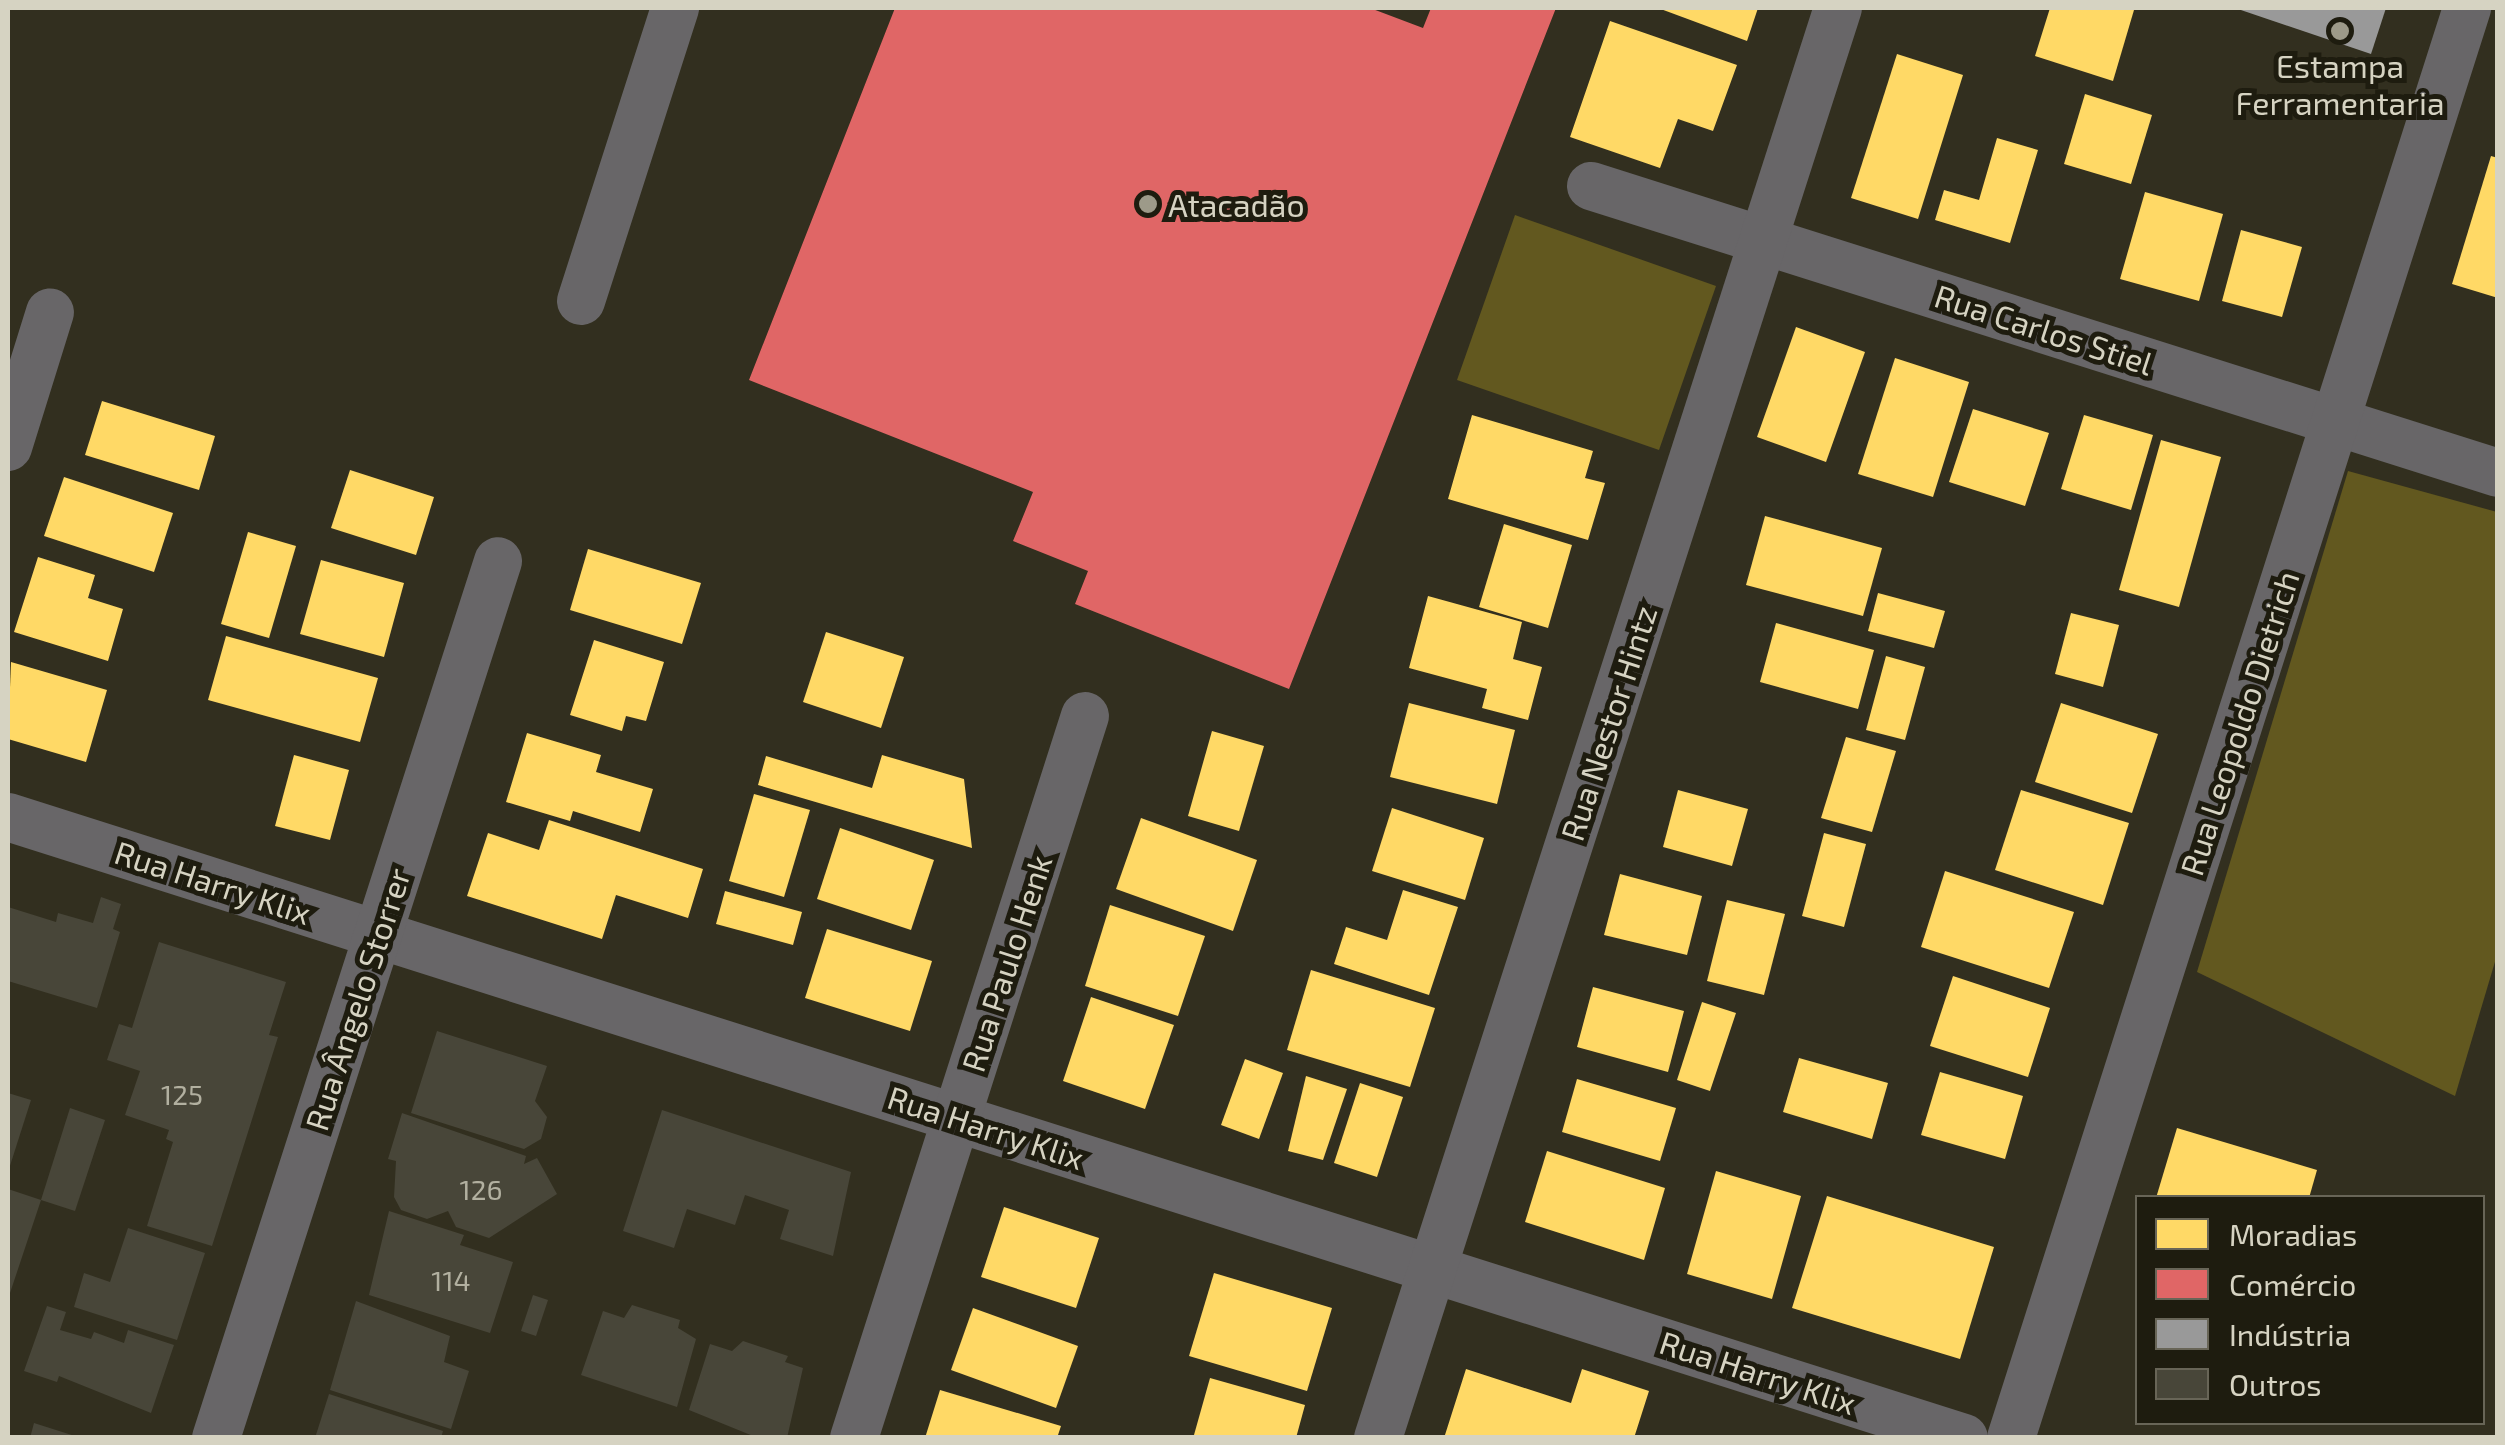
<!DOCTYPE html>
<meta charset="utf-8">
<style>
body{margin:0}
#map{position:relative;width:2505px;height:1445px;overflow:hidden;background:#322f1f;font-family:"Exo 2",sans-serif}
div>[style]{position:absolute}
.green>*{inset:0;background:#62581f}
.homes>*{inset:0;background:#ffd966}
.shops>*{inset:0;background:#e06666}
.industry>*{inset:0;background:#999}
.building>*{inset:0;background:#484639}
.minor>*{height:48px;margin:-24px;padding:0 24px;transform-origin:24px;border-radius:24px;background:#686668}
.dots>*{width:28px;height:28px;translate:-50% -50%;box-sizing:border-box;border:5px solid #1e1c0f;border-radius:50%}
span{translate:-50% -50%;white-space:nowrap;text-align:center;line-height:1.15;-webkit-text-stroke:10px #1e1c0f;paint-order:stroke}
.number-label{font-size:28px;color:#b2b0a0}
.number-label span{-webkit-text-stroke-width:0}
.poi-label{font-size:32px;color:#d6d3c2}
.left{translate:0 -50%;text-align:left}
.street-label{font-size:32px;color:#d6d3c2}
.frame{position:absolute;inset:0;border:10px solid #d6d3c2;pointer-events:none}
.legend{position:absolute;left:2135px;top:1195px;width:350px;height:230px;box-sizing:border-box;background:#1e1c0f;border:2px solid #686557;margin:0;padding:12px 18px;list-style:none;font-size:30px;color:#d6d3c2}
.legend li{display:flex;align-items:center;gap:20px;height:50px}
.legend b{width:50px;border:2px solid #686557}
</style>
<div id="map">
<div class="green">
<div style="clip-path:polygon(1515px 215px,1716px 286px,1659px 450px,1457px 380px)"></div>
<div style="clip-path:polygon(2348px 471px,2497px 512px,2497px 955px,2455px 1096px,2197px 972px)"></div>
</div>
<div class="homes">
<div style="clip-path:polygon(1658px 8px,1758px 8px,1747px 41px)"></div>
<div style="clip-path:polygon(2050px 8px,2134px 10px,2113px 81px,2035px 56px)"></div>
<div style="clip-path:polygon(1610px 21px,1737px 65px,1713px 131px,1678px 119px,1660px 168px,1570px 137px)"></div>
<div style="clip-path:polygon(1897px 54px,1963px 75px,1918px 219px,1851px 198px)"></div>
<div style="clip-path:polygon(2085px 94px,2152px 115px,2131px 184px,2064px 164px)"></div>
<div style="clip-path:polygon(1997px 138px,2038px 150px,2010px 243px,1935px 220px,1944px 190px,1979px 200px)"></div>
<div style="clip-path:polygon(2491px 156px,2498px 158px,2498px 298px,2452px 284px)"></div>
<div style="clip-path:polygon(2145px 192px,2223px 214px,2199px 301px,2120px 279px)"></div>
<div style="clip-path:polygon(2241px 230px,2302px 247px,2282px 317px,2222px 301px)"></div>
<div style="clip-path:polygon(1796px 327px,1865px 352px,1826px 462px,1757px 437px)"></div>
<div style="clip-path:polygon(1895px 358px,1969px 382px,1933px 497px,1858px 474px)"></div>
<div style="clip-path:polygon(102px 401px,215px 436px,199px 490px,85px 455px)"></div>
<div style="clip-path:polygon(1973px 409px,2049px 433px,2025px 506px,1949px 482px)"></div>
<div style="clip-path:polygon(1472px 415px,1593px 451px,1585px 478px,1605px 483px,1588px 540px,1448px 499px)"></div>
<div style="clip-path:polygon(2084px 415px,2153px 435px,2131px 510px,2061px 489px)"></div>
<div style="clip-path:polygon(2161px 440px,2221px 457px,2179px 607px,2119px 590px)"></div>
<div style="clip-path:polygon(350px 470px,434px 497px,416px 555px,331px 528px)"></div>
<div style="clip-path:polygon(64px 477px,173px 513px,154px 572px,44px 536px)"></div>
<div style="clip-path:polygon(1765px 516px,1882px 548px,1863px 616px,1746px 585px)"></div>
<div style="clip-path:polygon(1504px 524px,1572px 545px,1548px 628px,1479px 607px)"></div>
<div style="clip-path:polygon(248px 532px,296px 546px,269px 638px,221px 624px)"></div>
<div style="clip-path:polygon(588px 549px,701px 583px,682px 644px,570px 610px)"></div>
<div style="clip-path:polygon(38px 557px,95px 575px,88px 598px,123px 609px,108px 661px,14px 632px)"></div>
<div style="clip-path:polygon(321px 560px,404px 583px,384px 657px,300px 634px)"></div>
<div style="clip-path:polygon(1878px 593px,1945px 611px,1934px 648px,1868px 631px)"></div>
<div style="clip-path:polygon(1428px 596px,1522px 622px,1513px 659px,1542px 667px,1528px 720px,1482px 708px,1487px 689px,1409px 668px)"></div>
<div style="clip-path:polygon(2071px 613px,2119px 625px,2103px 687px,2055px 674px)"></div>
<div style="clip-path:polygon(1776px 623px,1874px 650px,1858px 709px,1760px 682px)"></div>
<div style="clip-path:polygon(826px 632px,904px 657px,881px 728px,803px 702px)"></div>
<div style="clip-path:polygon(226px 636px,378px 678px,360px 742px,208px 700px)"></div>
<div style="clip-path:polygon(594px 640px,664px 662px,646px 721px,626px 716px,622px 731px,570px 715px)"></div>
<div style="clip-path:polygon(1886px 656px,1925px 667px,1905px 740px,1866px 730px)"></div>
<div style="clip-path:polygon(11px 662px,107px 690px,86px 762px,8px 739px)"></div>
<div style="clip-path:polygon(1409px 703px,1515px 730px,1497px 804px,1390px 777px)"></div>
<div style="clip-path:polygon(2061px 703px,2158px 734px,2132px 813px,2035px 782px)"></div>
<div style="clip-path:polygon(1212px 731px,1264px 746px,1239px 831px,1188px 816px)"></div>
<div style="clip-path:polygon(527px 733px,601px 755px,596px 772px,653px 789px,640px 832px,573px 811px,570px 821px,506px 802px)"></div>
<div style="clip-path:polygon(1846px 737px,1896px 751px,1872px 832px,1821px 818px)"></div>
<div style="clip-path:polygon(294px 755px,349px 770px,330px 840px,275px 826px)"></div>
<div style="clip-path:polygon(882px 755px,964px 779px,972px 848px,758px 785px,766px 756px,872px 788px)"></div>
<div style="clip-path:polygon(1678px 790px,1748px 809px,1732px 866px,1663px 847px)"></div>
<div style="clip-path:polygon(2021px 790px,2129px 823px,2103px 905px,1995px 870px)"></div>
<div style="clip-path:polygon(754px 794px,810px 810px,784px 897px,729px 881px)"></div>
<div style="clip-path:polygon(1392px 808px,1484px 838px,1465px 900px,1372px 871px)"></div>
<div style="clip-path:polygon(1141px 818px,1257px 860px,1233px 931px,1116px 889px)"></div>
<div style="clip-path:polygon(549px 820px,703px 869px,688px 918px,616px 895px,602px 939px,467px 896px,488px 833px,539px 850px)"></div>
<div style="clip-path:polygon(840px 828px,934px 860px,911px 930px,817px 899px)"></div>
<div style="clip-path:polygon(1824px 833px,1866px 844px,1844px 927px,1802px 916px)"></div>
<div style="clip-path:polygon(1945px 871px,2074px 912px,2049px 988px,1921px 947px)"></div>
<div style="clip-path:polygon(1620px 874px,1702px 896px,1687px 955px,1604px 935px)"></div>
<div style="clip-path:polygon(1403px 890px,1458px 907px,1429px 995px,1334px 964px,1346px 927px,1387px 940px)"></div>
<div style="clip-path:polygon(725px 891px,802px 912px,793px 945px,716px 924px)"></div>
<div style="clip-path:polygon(1727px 900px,1785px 914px,1764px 995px,1707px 981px)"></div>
<div style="clip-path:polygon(1110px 905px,1205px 936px,1178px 1016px,1085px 986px)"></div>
<div style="clip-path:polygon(827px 929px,932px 961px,910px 1031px,805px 998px)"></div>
<div style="clip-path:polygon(1311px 970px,1435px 1008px,1410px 1087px,1287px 1050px)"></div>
<div style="clip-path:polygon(1953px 976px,2050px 1008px,2028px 1077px,1930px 1046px)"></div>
<div style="clip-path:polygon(1593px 987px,1684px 1011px,1668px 1072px,1577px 1047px)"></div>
<div style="clip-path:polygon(1091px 997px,1174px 1025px,1145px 1109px,1063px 1081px)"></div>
<div style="clip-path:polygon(1702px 1002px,1736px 1013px,1710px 1091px,1677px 1080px)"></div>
<div style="clip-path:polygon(1799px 1058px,1888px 1083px,1872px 1139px,1783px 1112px)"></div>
<div style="clip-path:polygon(1245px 1059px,1283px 1073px,1259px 1139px,1221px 1125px)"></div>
<div style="clip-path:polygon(1940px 1072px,2023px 1096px,2005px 1159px,1921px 1135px)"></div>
<div style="clip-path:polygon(1306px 1076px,1347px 1089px,1323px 1160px,1288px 1151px)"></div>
<div style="clip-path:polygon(1577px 1079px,1676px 1108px,1660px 1161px,1562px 1132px)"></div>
<div style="clip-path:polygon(1360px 1083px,1403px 1097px,1377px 1177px,1334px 1163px)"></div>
<div style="clip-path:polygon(2177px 1128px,2317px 1170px,2309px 1198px,2156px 1198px)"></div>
<div style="clip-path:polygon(1547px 1151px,1665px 1188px,1644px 1260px,1525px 1222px)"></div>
<div style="clip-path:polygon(1716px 1171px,1801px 1196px,1772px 1299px,1687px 1274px)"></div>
<div style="clip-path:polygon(1827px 1196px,1994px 1247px,1960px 1359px,1792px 1308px)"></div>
<div style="clip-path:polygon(1004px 1207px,1099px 1238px,1076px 1308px,981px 1277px)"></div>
<div style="clip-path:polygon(1214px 1273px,1332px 1308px,1307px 1391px,1189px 1356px)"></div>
<div style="clip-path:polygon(973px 1308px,1078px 1346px,1056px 1408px,951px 1370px)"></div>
<div style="clip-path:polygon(1466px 1369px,1571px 1403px,1582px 1369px,1649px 1391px,1634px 1438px,1444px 1438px)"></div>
<div style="clip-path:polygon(1210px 1378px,1305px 1405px,1296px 1438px,1194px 1435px)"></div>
<div style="clip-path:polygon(940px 1390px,1061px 1426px,1057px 1438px,925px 1438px)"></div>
</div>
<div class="shops">
<div style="clip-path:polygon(895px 8px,1370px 8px,1423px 28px,1431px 8px,1556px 8px,1289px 689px,1075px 604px,1088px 571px,1013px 541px,1033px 492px,749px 380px)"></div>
</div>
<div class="industry">
<div style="clip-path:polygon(2235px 8px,2386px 8px,2371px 54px)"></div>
</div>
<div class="building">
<div style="clip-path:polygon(101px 897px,121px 904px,113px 929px,120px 932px,97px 1008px,8px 981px,8px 907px,56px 922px,58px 913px,93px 923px)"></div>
<div style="clip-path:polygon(159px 942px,286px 982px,269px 1035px,278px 1037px,212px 1246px,147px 1226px,173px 1142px,166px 1139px,169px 1130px,125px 1115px,140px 1071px,107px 1060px,119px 1024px,132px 1028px)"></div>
<div style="clip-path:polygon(437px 1031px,547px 1066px,535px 1101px,547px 1117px,541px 1139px,524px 1149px,411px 1113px)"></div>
<div style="clip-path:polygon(8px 1093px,31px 1100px,8px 1172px)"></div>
<div style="clip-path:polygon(70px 1108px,105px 1120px,75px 1211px,41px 1200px)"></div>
<div style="clip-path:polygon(662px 1110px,851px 1172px,833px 1256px,780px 1239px,789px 1210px,745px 1195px,735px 1225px,687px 1209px,674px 1248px,623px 1231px)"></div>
<div style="clip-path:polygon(402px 1113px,526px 1156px,524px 1164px,537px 1158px,557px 1194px,489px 1238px,456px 1227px,448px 1211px,427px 1219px,401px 1210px,394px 1197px,396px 1161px,388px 1159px)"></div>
<div style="clip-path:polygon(8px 1189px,41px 1200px,8px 1299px)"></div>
<div style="clip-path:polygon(389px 1211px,464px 1235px,460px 1245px,513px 1262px,490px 1333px,369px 1295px)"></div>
<div style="clip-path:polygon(128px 1228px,205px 1253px,177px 1340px,74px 1307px,84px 1273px,110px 1282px)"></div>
<div style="clip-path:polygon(533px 1295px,548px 1300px,536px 1336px,521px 1331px)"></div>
<div style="clip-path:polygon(356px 1301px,450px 1336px,444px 1362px,469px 1371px,451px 1429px,330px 1390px)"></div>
<div style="clip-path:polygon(632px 1305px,680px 1320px,678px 1328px,696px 1339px,677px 1407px,581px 1375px,603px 1311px,624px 1318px)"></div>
<div style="clip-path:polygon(47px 1306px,66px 1312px,60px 1330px,91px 1339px,94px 1332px,124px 1343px,128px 1330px,174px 1345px,151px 1413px,59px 1376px,57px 1382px,24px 1371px)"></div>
<div style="clip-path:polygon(743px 1341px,788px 1356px,785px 1362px,803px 1368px,787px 1438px,758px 1438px,689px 1410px,710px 1344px,732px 1351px)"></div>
<div style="clip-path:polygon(329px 1394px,443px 1431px,441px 1438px,315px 1438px)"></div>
<div style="clip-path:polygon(34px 1423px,78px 1437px,78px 1438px,30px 1438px)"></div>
</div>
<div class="minor">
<div style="left:1591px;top:186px;width:951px;rotate:17.56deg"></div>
<div style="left:581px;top:301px;width:308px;rotate:-72.2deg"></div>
<div style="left:8px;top:447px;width:141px;rotate:-72.7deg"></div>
<div style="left:8px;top:817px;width:2052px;rotate:17.61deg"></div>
<div style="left:216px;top:1438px;width:921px;rotate:-72.17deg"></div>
<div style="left:854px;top:1438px;width:758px;rotate:-72.26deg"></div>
<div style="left:1378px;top:1438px;width:1502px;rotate:-72.17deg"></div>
<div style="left:2011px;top:1438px;width:1501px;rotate:-72.31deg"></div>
</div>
<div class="dots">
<div style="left:2340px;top:31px;background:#9d9a89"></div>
<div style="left:1148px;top:204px;background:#9d9a89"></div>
</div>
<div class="number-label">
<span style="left:182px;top:1094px">125</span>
<span style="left:481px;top:1189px">126</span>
<span style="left:451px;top:1280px">114</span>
</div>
<div class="poi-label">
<span style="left:2340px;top:84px">Estampa<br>Ferramentaria</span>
<span class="left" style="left:1168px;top:204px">Atacadão</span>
</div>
<div class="street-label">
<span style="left:2044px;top:329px;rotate:18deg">Rua Carlos Stiel</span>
<span style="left:1608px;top:723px;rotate:-72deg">Rua Nestor Hintz</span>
<span style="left:2239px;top:723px;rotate:-72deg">Rua Leopoldo Dietrich</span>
<span style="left:213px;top:882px;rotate:18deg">Rua Harry Klix</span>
<span style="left:1006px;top:963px;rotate:-72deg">Rua Paulo Henk</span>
<span style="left:357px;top:999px;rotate:-72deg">Rua Ângelo Storrer</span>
<span style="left:986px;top:1127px;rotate:18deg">Rua Harry Klix</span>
<span style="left:1758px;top:1372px;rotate:18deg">Rua Harry Klix</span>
</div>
<div class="frame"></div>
<ul class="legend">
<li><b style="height:28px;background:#ffd966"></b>Moradias</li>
<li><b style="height:28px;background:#e06666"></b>Comércio</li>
<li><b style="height:28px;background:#999"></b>Indústria</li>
<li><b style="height:28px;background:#484639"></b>Outros</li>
</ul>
</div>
